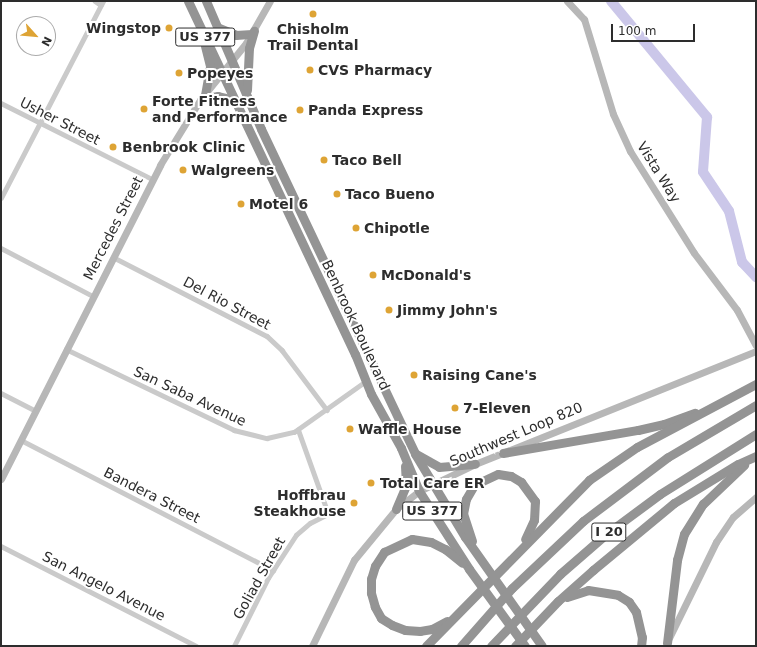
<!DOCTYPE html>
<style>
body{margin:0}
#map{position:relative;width:757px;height:647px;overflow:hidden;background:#fff;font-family:"DejaVu Sans",sans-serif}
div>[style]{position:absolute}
.river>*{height:10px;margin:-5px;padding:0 5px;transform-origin:5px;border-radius:5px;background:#cbc7e9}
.street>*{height:4.5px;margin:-2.25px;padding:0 2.25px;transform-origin:2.25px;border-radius:2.25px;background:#cacaca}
.secondary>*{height:7px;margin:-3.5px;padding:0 3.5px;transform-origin:3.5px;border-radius:3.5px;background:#b7b7b7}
.highway>*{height:9px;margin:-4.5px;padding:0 4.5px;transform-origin:4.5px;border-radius:4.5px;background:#949494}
.dots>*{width:11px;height:11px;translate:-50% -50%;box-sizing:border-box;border:2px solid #fff;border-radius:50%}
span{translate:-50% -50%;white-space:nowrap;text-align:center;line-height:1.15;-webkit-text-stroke:4px #fff;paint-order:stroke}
.shield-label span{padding:1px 3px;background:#fff;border:1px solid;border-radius:3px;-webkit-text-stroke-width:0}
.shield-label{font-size:13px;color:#2d2d2d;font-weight:700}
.poi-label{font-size:14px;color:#2d2d2d;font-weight:700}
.right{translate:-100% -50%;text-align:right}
.left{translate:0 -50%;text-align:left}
.street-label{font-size:14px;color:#2d2d2d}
.frame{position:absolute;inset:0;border:2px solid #2d2d2d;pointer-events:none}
.north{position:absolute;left:16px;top:16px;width:40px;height:40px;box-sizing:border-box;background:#fff;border:1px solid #ababab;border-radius:50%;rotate:117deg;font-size:11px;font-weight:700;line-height:16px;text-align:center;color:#2d2d2d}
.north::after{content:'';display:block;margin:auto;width:14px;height:18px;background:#dea435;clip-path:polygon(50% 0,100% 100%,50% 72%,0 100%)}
.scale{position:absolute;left:611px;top:24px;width:84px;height:18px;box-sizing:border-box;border:2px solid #2d2d2d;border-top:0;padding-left:5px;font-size:12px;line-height:14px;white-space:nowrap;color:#2d2d2d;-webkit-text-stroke:3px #fff;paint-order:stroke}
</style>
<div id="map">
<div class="river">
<div style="left:611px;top:1px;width:151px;rotate:50.4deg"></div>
<div style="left:707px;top:117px;width:55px;rotate:94.2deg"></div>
<div style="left:703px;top:172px;width:47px;rotate:56.3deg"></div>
<div style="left:729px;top:211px;width:53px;rotate:75.7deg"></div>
<div style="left:742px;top:262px;width:21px;rotate:47deg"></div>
</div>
<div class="street">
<div style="left:95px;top:1px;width:7px;rotate:34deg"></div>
<div style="left:1px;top:103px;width:169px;rotate:26.7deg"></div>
<div style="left:1px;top:198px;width:222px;rotate:-62.6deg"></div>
<div style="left:1px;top:248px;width:104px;rotate:27.6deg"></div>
<div style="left:113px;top:257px;width:173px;rotate:27.2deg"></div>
<div style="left:267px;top:336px;width:21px;rotate:43deg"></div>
<div style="left:282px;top:350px;width:75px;rotate:53.1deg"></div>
<div style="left:66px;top:349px;width:187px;rotate:25.7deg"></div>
<div style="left:234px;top:430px;width:34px;rotate:14deg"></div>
<div style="left:267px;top:438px;width:28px;rotate:-13deg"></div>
<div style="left:294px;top:432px;width:88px;rotate:-35.3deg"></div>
<div style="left:1px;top:393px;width:39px;rotate:27deg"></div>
<div style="left:21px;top:440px;width:284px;rotate:27.3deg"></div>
<div style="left:1px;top:546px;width:219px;rotate:27.1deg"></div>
<div style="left:234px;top:646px;width:76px;rotate:-63.4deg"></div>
<div style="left:268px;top:578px;width:51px;rotate:-56.9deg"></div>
<div style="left:296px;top:535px;width:18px;rotate:-41deg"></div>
<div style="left:310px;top:523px;width:20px;rotate:-27deg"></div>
<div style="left:328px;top:514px;width:89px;rotate:-109.7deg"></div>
</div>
<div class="secondary">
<div style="left:567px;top:1px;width:25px;rotate:47deg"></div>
<div style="left:584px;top:19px;width:99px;rotate:73deg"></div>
<div style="left:613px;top:114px;width:41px;rotate:65.3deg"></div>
<div style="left:630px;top:151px;width:120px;rotate:57.9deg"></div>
<div style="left:694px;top:253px;width:71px;rotate:53deg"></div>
<div style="left:737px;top:310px;width:40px;rotate:62deg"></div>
<div style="left:1px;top:479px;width:352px;rotate:-63.1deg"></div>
<div style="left:160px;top:165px;width:76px;rotate:-58.4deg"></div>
<div style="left:200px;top:100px;width:73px;rotate:-51.1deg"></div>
<div style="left:246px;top:43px;width:48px;rotate:-60.3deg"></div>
<div style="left:669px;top:638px;width:107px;rotate:-63.9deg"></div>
<div style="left:716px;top:542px;width:30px;rotate:-56deg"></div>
<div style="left:733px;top:517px;width:30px;rotate:-41deg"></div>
<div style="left:312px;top:646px;width:96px;rotate:-64deg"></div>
<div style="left:354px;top:560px;width:66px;rotate:-50.5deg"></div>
<div style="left:396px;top:509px;width:29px;rotate:-38deg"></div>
<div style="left:419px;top:491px;width:62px;rotate:-25.7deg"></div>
<div style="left:475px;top:464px;width:303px;rotate:-21.9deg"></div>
</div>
<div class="highway">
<div style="left:188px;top:1px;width:391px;rotate:64.7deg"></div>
<div style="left:355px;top:354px;width:43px;rotate:68.2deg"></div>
<div style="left:371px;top:394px;width:62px;rotate:60.9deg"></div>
<div style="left:401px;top:448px;width:47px;rotate:67.3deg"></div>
<div style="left:419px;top:491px;width:93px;rotate:57.3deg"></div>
<div style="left:469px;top:569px;width:95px;rotate:54deg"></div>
<div style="left:206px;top:1px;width:139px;rotate:66.7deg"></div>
<div style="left:261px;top:129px;width:360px;rotate:64.6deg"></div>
<div style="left:415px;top:454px;width:97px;rotate:58.9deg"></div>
<div style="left:465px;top:537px;width:133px;rotate:54.8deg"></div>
<div style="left:219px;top:28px;width:18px;rotate:22deg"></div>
<div style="left:236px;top:35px;width:16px;rotate:-4deg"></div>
<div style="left:247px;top:90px;width:42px;rotate:-87.3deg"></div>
<div style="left:249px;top:48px;width:18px;rotate:-74deg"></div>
<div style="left:205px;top:95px;width:29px;rotate:-80deg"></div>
<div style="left:210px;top:66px;width:21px;rotate:-104deg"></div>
<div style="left:202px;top:99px;width:16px;rotate:-11deg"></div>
<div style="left:218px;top:96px;width:16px;rotate:14deg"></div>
<div style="left:503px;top:453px;width:137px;rotate:-9.7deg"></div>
<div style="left:638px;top:430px;width:27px;rotate:-13deg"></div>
<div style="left:664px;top:424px;width:33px;rotate:-20deg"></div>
<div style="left:416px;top:454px;width:26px;rotate:29deg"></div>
<div style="left:439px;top:467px;width:36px;rotate:-5deg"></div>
<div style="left:396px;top:509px;width:26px;rotate:-67deg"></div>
<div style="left:406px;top:485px;width:19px;rotate:-93deg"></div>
<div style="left:472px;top:541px;width:28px;rotate:-108deg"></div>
<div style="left:463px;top:514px;width:15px;rotate:-79deg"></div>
<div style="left:466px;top:499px;width:16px;rotate:-60deg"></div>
<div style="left:474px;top:485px;width:26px;rotate:-25deg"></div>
<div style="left:498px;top:474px;width:13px;rotate:9deg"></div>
<div style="left:511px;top:476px;width:12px;rotate:31deg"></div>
<div style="left:521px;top:482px;width:24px;rotate:54deg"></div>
<div style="left:535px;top:501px;width:19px;rotate:93deg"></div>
<div style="left:534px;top:520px;width:21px;rotate:115deg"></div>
<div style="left:567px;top:597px;width:22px;rotate:-18deg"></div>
<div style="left:588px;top:590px;width:30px;rotate:9deg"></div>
<div style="left:618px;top:595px;width:13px;rotate:32deg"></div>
<div style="left:629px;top:602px;width:12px;rotate:55deg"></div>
<div style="left:636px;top:612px;width:26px;rotate:77deg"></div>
<div style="left:642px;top:637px;width:9px;rotate:96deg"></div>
<div style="left:447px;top:621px;width:17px;rotate:152deg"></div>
<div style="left:432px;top:629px;width:12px;rotate:171deg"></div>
<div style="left:420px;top:631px;width:15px;rotate:-176deg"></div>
<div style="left:405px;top:630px;width:14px;rotate:-159deg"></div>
<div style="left:392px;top:625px;width:13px;rotate:-148deg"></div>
<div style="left:381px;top:618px;width:13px;rotate:-119deg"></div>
<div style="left:375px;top:607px;width:15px;rotate:-106deg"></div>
<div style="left:371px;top:593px;width:14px;rotate:-90deg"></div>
<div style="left:371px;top:579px;width:14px;rotate:-73deg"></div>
<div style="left:375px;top:566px;width:17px;rotate:-57deg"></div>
<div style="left:384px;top:552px;width:31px;rotate:-25deg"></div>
<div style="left:412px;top:539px;width:19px;rotate:9deg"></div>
<div style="left:431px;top:542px;width:16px;rotate:27deg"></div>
<div style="left:445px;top:549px;width:22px;rotate:39deg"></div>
<div style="left:667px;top:643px;width:84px;rotate:-83.1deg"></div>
<div style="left:677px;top:560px;width:27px;rotate:-75deg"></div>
<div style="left:684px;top:534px;width:36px;rotate:-58deg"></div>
<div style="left:703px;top:504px;width:57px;rotate:-43.6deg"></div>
<div style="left:426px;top:646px;width:233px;rotate:-45.5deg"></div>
<div style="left:589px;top:480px;width:58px;rotate:-34.5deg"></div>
<div style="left:637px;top:447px;width:135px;rotate:-27.9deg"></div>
<div style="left:461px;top:646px;width:77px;rotate:-48.7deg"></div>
<div style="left:512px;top:588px;width:98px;rotate:-43.3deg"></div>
<div style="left:583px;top:521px;width:106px;rotate:-37deg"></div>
<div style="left:668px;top:457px;width:102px;rotate:-30.6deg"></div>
<div style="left:491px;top:646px;width:100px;rotate:-46.2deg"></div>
<div style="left:560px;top:574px;width:61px;rotate:-41deg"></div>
<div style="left:606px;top:534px;width:67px;rotate:-36.5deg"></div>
<div style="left:660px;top:494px;width:113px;rotate:-32deg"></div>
<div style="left:515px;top:646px;width:62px;rotate:-46.3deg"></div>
<div style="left:558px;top:601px;width:47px;rotate:-41.5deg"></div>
<div style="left:593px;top:570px;width:105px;rotate:-39.6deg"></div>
<div style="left:674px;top:503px;width:75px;rotate:-31.4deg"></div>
<div style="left:738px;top:464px;width:20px;rotate:-24deg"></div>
</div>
<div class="dots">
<div style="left:313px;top:14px;background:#dea435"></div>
<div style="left:169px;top:28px;background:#dea435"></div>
<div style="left:310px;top:70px;background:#dea435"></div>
<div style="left:179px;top:73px;background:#dea435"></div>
<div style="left:144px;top:109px;background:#dea435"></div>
<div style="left:300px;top:110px;background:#dea435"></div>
<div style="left:113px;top:147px;background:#dea435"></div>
<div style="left:324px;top:160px;background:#dea435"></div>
<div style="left:183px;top:170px;background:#dea435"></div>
<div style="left:337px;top:194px;background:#dea435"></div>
<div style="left:241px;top:204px;background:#dea435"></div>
<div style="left:356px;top:228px;background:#dea435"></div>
<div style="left:373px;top:275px;background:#dea435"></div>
<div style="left:389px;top:310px;background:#dea435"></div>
<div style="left:414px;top:375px;background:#dea435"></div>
<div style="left:455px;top:408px;background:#dea435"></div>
<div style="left:350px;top:429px;background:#dea435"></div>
<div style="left:371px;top:483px;background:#dea435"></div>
<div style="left:354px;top:503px;background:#dea435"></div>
</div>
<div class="shield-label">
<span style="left:205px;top:37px">US 377</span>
<span style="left:432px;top:511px">US 377</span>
<span style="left:609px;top:532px">I 20</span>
</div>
<div class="poi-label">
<span class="right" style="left:161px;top:28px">Wingstop</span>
<span style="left:313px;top:37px">Chisholm<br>Trail Dental</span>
<span class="left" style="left:318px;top:70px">CVS Pharmacy</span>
<span class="left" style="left:187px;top:73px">Popeyes</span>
<span class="left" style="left:152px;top:109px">Forte Fitness<br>and Performance</span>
<span class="left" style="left:308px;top:110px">Panda Express</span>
<span class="left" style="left:122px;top:147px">Benbrook Clinic</span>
<span class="left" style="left:332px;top:160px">Taco Bell</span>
<span class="left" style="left:191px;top:170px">Walgreens</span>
<span class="left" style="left:345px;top:194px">Taco Bueno</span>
<span class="left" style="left:249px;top:204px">Motel 6</span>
<span class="left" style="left:364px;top:228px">Chipotle</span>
<span class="left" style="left:381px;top:275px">McDonald's</span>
<span class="left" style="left:397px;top:310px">Jimmy John's</span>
<span class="left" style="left:422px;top:375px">Raising Cane's</span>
<span class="left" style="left:463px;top:408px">7-Eleven</span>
<span class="left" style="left:358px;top:429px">Waffle House</span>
<span class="left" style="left:380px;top:483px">Total Care ER</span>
<span class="right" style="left:346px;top:503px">Hoffbrau<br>Steakhouse</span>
</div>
<div class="street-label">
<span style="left:60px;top:121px;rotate:27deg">Usher Street</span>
<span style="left:659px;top:172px;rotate:58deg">Vista Way</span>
<span style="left:113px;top:228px;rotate:-63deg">Mercedes Street</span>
<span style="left:227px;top:303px;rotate:28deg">Del Rio Street</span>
<span style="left:356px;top:325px;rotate:65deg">Benbrook Boulevard</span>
<span style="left:190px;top:396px;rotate:25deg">San Saba Avenue</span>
<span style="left:516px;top:434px;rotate:-23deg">Southwest Loop 820</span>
<span style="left:152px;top:495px;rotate:27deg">Bandera Street</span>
<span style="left:259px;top:578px;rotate:-61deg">Goliad Street</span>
<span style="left:104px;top:586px;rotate:27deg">San Angelo Avenue</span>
</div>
<div class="frame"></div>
<div class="north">N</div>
<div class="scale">100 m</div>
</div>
